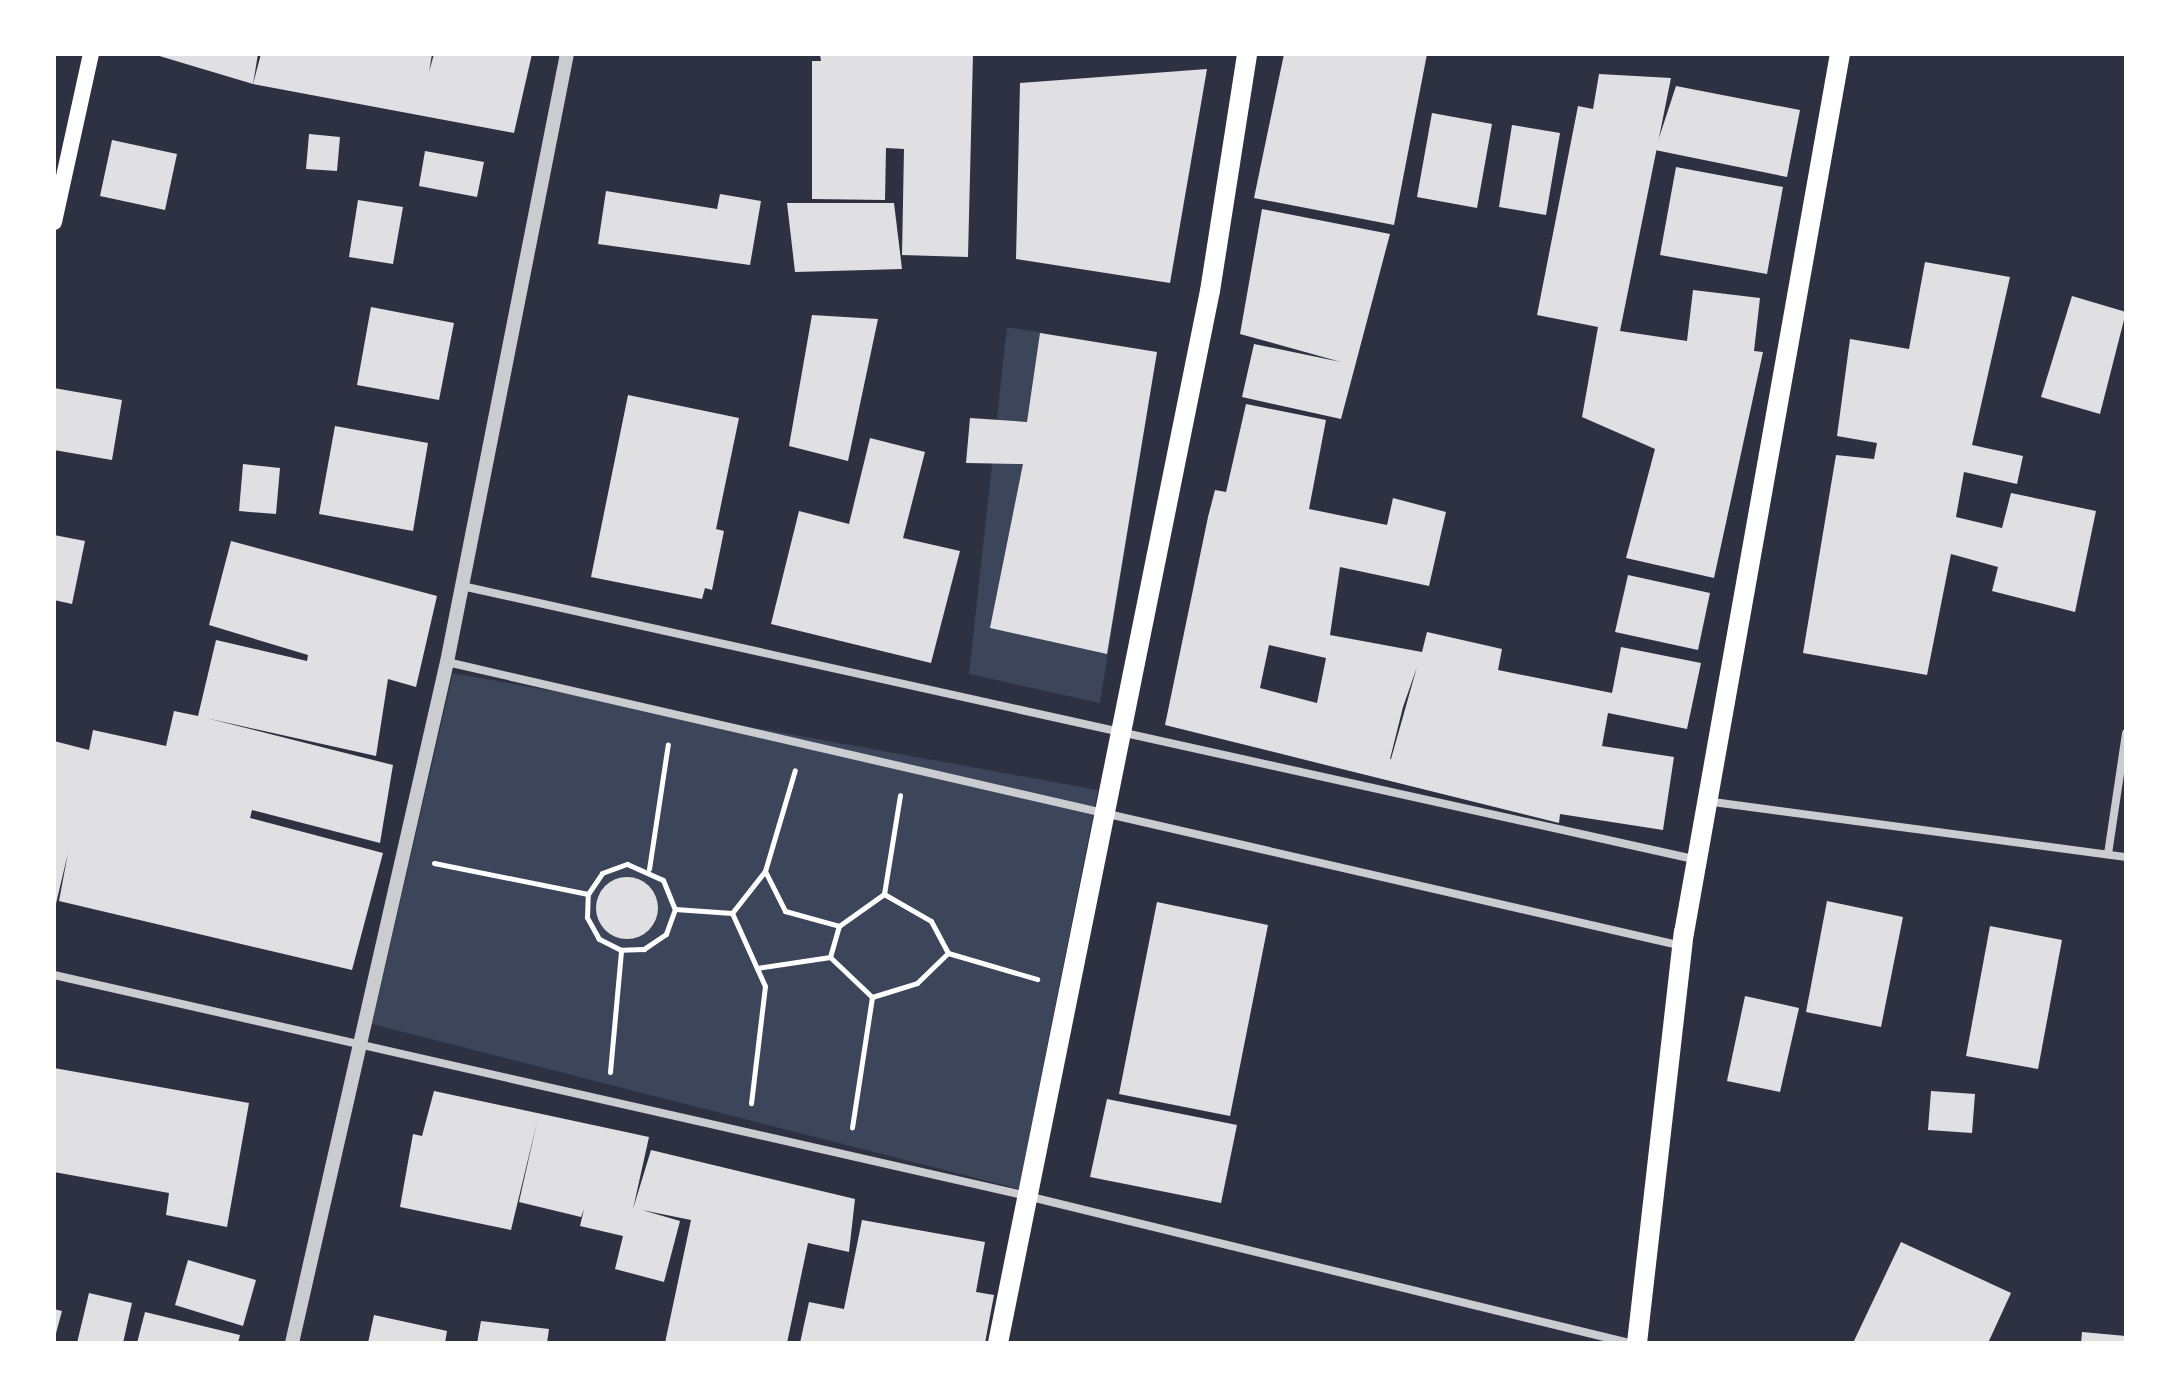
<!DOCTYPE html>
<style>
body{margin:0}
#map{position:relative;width:2180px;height:1397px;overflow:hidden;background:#2d3142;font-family:"Noto Serif",serif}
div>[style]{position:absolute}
.green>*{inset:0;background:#3c4559}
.building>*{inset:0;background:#e0e0e3}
.round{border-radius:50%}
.path>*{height:5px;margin:-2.5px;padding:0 2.5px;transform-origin:2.5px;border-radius:2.5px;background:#fff}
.minor>*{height:8px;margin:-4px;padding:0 4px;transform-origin:4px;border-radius:4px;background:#caccd0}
.tertiary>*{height:14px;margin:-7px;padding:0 7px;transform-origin:7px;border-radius:7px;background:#caccd0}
.secondary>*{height:16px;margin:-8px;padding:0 8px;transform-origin:8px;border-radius:8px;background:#fff}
.primary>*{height:20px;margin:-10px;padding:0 10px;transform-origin:10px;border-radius:10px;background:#fff}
span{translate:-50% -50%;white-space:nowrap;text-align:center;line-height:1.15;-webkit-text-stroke:6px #fff;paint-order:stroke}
.frame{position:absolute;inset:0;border:56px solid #fff;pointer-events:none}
</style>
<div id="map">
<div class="green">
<div style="clip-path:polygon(1007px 327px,1157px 352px,1100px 703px,969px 674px)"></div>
<div style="clip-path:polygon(453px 673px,1098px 790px,1019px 1189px,372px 1024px)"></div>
</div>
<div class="building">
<div style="clip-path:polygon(258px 54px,253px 84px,156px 55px,157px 54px)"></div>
<div style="clip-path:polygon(261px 54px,432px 54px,429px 72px,434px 54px,532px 54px,514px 133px,253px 84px)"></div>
<div style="clip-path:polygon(820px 54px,973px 54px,968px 257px,902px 255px,904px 149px,886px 148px,885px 200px,812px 199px,812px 61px,821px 61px)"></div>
<div style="clip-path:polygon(1284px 54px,1427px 54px,1394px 225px,1254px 198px)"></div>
<div style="clip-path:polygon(1207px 69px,1170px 283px,1016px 259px,1020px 83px)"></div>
<div style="clip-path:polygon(1599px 74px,1671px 78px,1620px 331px,1687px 341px,1693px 290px,1760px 298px,1754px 351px,1763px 352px,1714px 578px,1626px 558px,1655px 449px,1582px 417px,1598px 327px,1537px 315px,1578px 106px,1593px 109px)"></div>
<div style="clip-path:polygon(1676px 86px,1800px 110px,1787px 177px,1655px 150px)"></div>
<div style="clip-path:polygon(1432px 113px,1492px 124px,1477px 208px,1417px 197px)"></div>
<div style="clip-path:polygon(1512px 125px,1560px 133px,1546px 215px,1499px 207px)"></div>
<div style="clip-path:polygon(309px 134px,340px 137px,337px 171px,306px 169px)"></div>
<div style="clip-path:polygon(112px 140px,177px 154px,165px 210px,100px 196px)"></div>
<div style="clip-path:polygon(425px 151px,484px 162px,477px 197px,419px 186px)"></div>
<div style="clip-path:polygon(1676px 167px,1783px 187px,1767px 274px,1660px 255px)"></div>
<div style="clip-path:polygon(606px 191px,717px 209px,720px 194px,761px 201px,750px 265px,598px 244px)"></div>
<div style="clip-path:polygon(358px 200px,403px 207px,393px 264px,349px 257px)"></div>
<div style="clip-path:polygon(787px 203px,894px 203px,902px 269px,795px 272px)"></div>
<div style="clip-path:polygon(1262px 209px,1390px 234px,1341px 419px,1242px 397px,1254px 344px,1341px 362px,1240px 334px)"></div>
<div style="clip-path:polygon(1925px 262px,2010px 277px,1972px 445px,2023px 456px,2017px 484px,1964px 472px,1956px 517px,2002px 528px,2011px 493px,2096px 511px,2075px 612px,1992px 591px,1998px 567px,1951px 554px,1927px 675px,1803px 653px,1836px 455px,1874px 459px,1877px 443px,1837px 436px,1850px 339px,1909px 349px)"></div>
<div style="clip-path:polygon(2072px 296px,2126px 312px,2100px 414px,2041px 397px)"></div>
<div style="clip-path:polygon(371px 307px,454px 323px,439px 400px,357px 385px)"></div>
<div style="clip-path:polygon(812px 315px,878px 319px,848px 461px,789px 446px)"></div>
<div style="clip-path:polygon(1040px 333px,1157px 352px,1107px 654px,990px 628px,1023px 464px,966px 463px,970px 418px,1027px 422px)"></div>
<div style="clip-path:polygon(54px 388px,122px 400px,112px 460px,54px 450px)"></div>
<div style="clip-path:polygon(628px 395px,739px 418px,716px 529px,724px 531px,712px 590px,705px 588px,702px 599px,591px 577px)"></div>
<div style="clip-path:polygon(evenodd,1246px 404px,1326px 420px,1309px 509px,1387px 525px,1393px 498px,1446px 512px,1429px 586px,1340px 567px,1330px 635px,1422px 652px,1427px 632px,1502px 649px,1498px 670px,1612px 693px,1621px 647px,1701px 663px,1687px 729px,1608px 713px,1602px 746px,1674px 757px,1663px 830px,1560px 814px,1559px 823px,1165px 725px,1208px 517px,1215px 490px,1226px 492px,1246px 404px,1269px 645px,1326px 658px,1317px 703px,1260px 688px,1269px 645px,1246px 404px,1417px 667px,1391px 759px,1390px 759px,1403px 707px,1417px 667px)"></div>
<div style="clip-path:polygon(335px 426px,428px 443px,413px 531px,319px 514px)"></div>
<div style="clip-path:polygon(870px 438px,925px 452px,903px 538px,960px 551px,931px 663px,771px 624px,799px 511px,849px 524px)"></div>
<div style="clip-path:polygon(243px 464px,280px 468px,276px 514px,239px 511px)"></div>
<div style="clip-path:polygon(54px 535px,85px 541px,72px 604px,54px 600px)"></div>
<div style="clip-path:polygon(231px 541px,437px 596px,416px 687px,388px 679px,376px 756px,206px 718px,393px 765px,380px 843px,252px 810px,250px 818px,383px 853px,352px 970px,59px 901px,68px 853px,54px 912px,54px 741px,89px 750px,93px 730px,166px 746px,174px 711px,198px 716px,216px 640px,307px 661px,308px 655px,209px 625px)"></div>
<div style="clip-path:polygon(1628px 575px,1710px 593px,1698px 650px,1615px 632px)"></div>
<div class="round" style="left:596px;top:877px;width:62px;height:62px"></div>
<div style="clip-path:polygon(1827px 901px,1903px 917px,1881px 1027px,1806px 1012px)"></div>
<div style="clip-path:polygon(1157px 902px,1268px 925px,1230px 1116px,1119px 1094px)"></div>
<div style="clip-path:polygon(1990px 926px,2062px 940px,2038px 1069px,1966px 1056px)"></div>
<div style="clip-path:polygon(1745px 996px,1799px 1008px,1780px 1092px,1727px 1081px)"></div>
<div style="clip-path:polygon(54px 1068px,249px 1103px,227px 1227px,166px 1215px,169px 1193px,54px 1172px)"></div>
<div style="clip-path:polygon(434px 1091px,649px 1137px,633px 1209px,651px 1150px,855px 1199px,849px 1252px,808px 1243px,787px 1343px,665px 1343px,691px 1220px,642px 1210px,680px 1221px,664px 1282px,615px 1269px,623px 1236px,580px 1226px,584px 1209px,581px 1217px,519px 1202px,537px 1122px,511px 1230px,400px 1207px,413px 1134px,422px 1136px)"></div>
<div style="clip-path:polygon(1931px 1091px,1975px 1094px,1972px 1133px,1928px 1130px)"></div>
<div style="clip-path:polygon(1107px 1099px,1237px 1125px,1221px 1203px,1090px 1177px)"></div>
<div style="clip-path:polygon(862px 1220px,985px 1242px,976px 1292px,994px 1295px,985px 1343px,800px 1343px,809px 1302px,844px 1309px)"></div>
<div style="clip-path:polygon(1901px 1242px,2011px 1293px,1988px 1343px,1853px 1343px)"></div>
<div style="clip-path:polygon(188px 1260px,256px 1280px,243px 1326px,175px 1305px)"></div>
<div style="clip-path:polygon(89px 1293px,132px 1303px,123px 1343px,77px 1343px)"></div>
<div style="clip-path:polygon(54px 1309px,62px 1311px,55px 1337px,54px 1337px)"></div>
<div style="clip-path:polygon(145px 1312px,240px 1335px,238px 1343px,137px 1343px)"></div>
<div style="clip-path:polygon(374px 1315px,447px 1331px,445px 1343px,368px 1343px)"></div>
<div style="clip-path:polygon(481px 1321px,549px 1329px,547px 1343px,477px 1343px)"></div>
<div style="clip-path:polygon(2082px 1332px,2126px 1336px,2126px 1343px,2081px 1343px)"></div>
</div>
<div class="path">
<div style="left:434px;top:863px;width:157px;rotate:11.4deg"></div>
<div style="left:588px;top:894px;width:25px;rotate:-56deg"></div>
<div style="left:602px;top:873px;width:27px;rotate:-20deg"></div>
<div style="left:627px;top:864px;width:39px;rotate:24deg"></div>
<div style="left:663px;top:880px;width:31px;rotate:68deg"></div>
<div style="left:675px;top:909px;width:27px;rotate:110deg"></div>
<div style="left:666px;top:934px;width:27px;rotate:146deg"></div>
<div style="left:644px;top:949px;width:23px;rotate:178deg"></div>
<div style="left:621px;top:950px;width:25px;rotate:-153deg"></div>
<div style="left:599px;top:939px;width:25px;rotate:-119deg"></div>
<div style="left:587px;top:917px;width:23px;rotate:-88deg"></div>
<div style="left:649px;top:869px;width:126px;rotate:-81.4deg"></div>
<div style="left:765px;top:871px;width:45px;rotate:63.4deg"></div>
<div style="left:785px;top:911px;width:56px;rotate:15.5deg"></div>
<div style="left:884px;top:894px;width:54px;rotate:29.9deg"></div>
<div style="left:931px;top:921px;width:36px;rotate:62deg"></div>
<div style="left:948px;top:953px;width:93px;rotate:16.3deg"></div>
<div style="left:675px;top:909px;width:57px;rotate:4deg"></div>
<div style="left:732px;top:913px;width:80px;rotate:65.7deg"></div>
<div style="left:765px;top:986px;width:118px;rotate:96.8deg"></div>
<div style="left:732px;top:913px;width:53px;rotate:-51.8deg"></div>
<div style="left:765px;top:871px;width:105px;rotate:-73.5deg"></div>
<div style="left:830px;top:957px;width:32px;rotate:-74deg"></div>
<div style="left:839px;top:926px;width:55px;rotate:-35.4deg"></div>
<div style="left:884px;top:894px;width:100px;rotate:-80.8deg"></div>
<div style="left:757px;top:968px;width:74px;rotate:-8.6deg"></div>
<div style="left:830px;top:957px;width:58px;rotate:43.6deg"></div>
<div style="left:872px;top:997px;width:132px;rotate:98.7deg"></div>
<div style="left:872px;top:997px;width:47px;rotate:-17.3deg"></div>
<div style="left:917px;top:983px;width:43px;rotate:-44.1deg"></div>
<div style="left:610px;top:1072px;width:121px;rotate:-84.8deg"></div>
</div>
<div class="minor">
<div style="left:462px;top:586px;width:1266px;rotate:12.5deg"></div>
<div style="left:447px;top:662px;width:1267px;rotate:12.95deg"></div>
<div style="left:1713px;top:802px;width:417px;rotate:7.6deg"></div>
<div style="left:2108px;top:854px;width:122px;rotate:-81.5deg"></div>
<div style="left:54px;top:975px;width:994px;rotate:12.79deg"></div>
<div style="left:1023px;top:1195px;width:624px;rotate:13.72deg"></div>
</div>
<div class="tertiary">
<div style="left:292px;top:1343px;width:698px;rotate:-77.18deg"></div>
<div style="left:447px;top:662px;width:620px;rotate:-78.84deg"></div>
</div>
<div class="secondary">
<div style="left:54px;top:222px;width:172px;rotate:-77.6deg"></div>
</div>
<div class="primary">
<div style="left:998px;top:1343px;width:1073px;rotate:-78.61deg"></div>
<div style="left:1210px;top:291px;width:240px;rotate:-81.1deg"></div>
<div style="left:1637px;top:1343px;width:413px;rotate:-83.5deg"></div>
<div style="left:1684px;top:933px;width:893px;rotate:-79.94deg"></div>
</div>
<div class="frame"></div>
</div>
